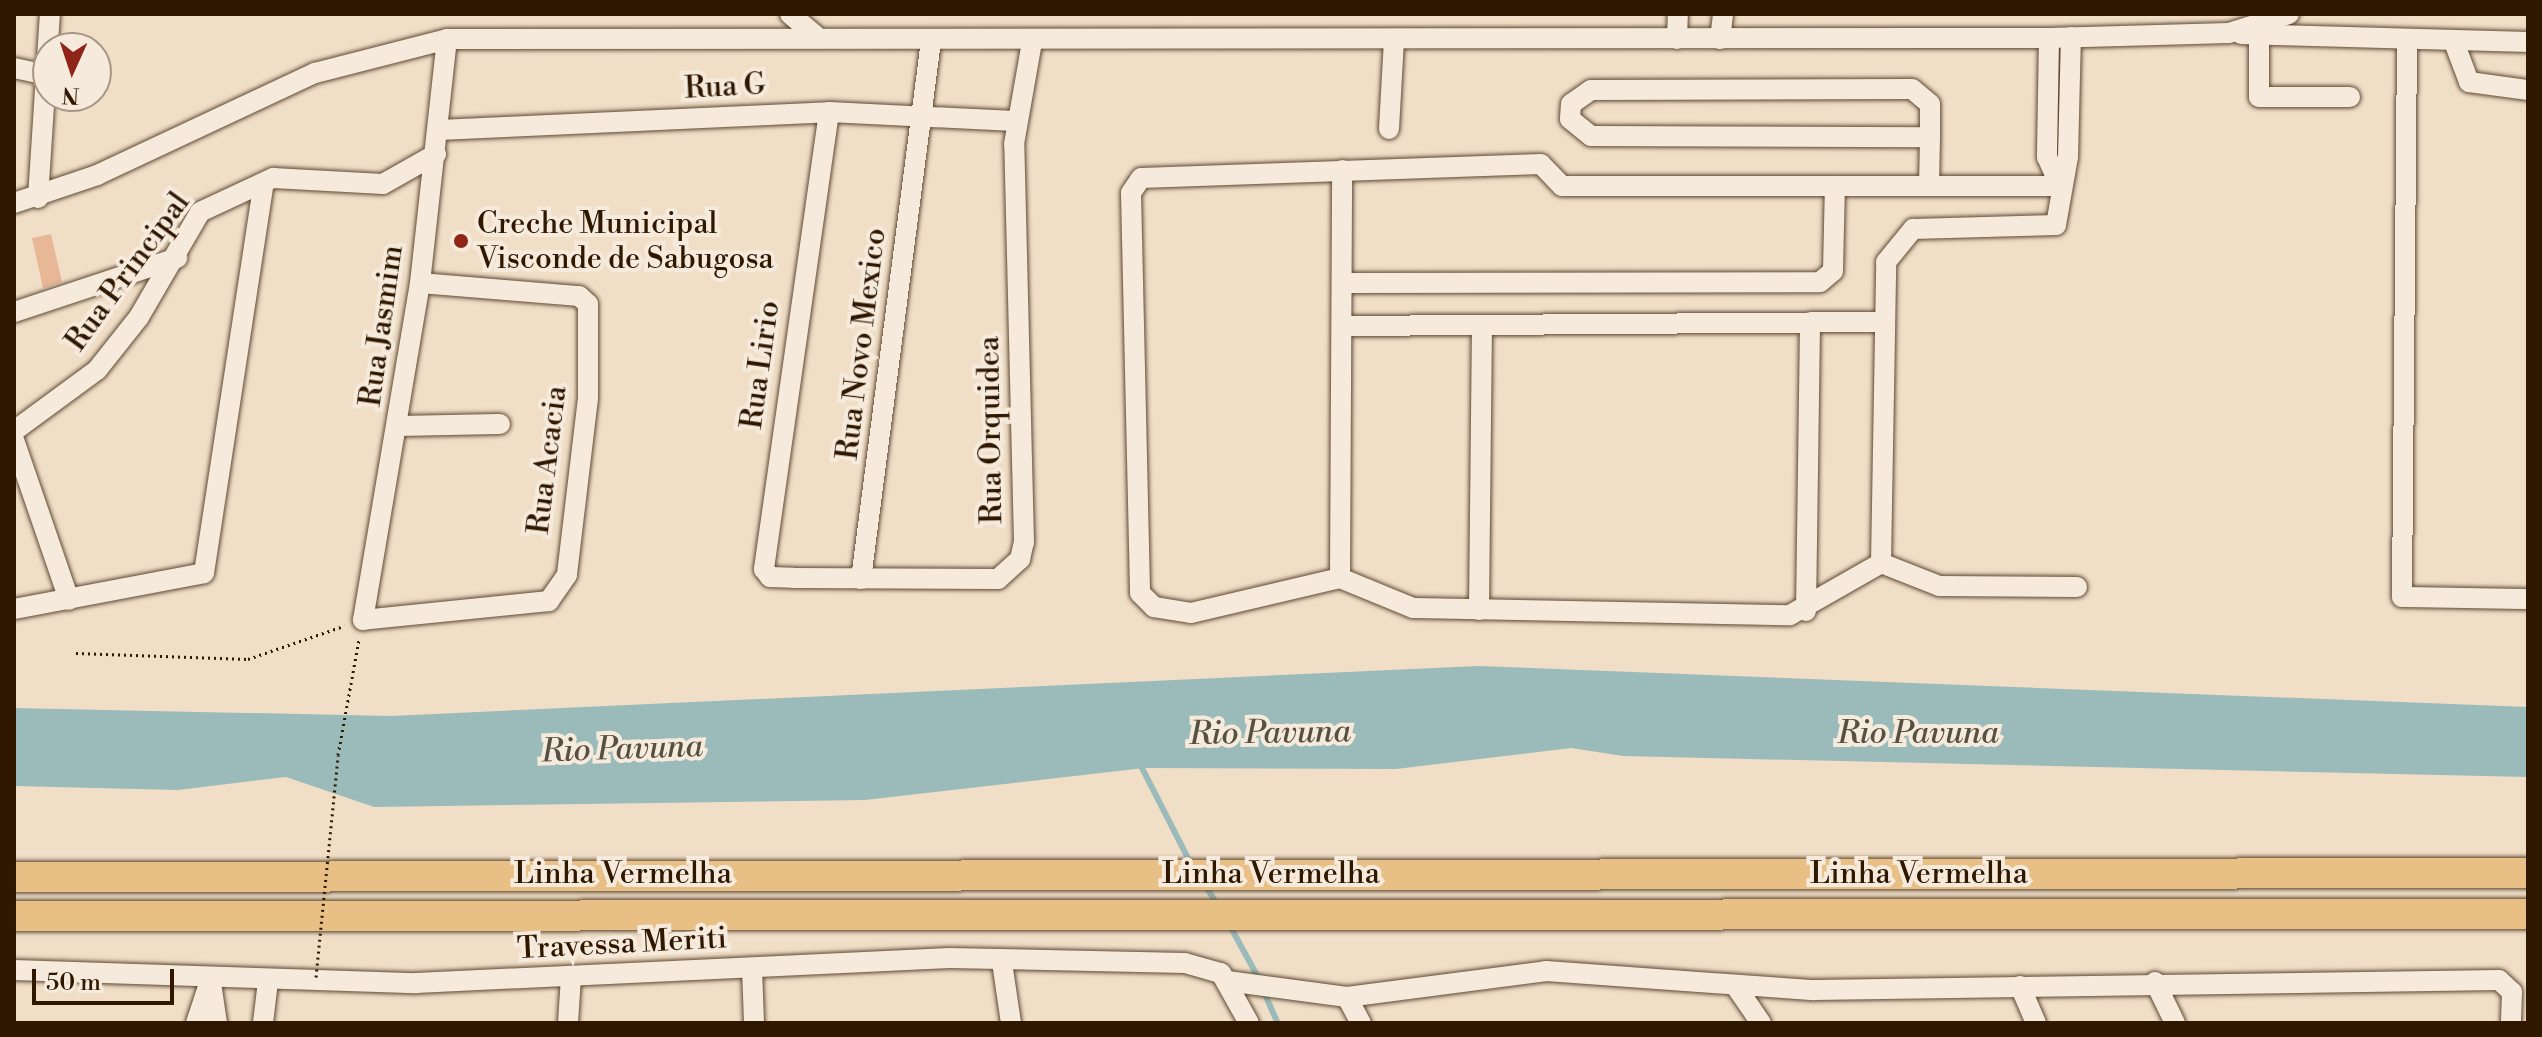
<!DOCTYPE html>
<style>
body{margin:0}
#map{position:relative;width:2542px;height:1037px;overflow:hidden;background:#f0dec7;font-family:"Libre Bodoni",serif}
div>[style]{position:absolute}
.water>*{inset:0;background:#9bbbba}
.stream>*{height:6px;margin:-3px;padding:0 3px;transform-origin:3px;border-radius:3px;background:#9bbbba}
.building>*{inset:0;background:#e8b795}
.path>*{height:3px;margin-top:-1.5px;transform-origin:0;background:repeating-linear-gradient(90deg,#2f1700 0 2px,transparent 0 6px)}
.roads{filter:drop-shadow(0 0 2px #5f4932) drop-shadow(0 0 2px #5f4932)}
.minor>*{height:20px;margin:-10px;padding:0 10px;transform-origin:10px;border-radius:10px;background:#f5eadb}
.highway>*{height:30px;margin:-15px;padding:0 15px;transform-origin:15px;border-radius:15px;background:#e8bf84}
.path-bridge>*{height:3px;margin-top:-1.5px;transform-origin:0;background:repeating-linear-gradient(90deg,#2f1700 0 2px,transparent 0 6px)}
.dots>*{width:22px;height:22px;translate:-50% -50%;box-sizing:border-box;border:4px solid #f5eadb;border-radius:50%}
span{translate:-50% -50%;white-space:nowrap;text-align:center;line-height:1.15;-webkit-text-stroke:8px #f5eadb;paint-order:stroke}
.street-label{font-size:30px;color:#2f1700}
.poi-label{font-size:30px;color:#2f1700}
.left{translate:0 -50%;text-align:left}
.water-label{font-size:32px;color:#555041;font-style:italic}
.frame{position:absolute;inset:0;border:16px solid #2f1700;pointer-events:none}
.north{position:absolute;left:32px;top:32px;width:80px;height:80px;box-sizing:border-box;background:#f5eadb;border:2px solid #a69683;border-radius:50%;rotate:183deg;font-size:22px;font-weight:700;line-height:32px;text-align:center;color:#2f1700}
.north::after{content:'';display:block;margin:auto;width:28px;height:36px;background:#8f2418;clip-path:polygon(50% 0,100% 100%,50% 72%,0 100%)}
.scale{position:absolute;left:32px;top:969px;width:142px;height:36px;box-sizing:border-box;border:4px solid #2f1700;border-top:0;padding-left:10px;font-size:24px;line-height:28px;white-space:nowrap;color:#2f1700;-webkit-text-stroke:6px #f5eadb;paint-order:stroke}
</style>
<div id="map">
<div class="water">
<div style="clip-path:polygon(1478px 666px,2528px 707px,2528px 777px,1623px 756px,1571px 748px,1396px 769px,1144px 768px,865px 800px,374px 807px,286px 777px,178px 790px,14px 786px,14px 708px,391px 716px)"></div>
</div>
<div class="stream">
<div style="left:1139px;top:762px;width:117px;rotate:63deg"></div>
<div style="left:1205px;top:885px;width:25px;rotate:58deg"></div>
<div style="left:1230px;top:926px;width:60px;rotate:61.3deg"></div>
<div style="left:1263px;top:990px;width:36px;rotate:66deg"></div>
</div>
<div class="building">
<div style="clip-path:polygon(51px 234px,62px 282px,43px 288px,32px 238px)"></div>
</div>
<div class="path">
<div style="left:76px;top:653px;width:172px;rotate:2deg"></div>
<div style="left:248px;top:659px;width:102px;rotate:-19deg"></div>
<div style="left:338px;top:755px;width:118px;rotate:-79.7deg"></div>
</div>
<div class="roads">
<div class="minor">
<div style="left:790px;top:14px;width:34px;rotate:40deg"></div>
<div style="left:2241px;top:34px;width:287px;rotate:1.6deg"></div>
<div style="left:2259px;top:35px;width:62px;rotate:90deg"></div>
<div style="left:2259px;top:97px;width:91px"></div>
<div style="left:2049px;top:38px;width:119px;rotate:91deg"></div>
<div style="left:2047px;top:157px;width:32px;rotate:66deg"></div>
<div style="left:1677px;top:39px;width:25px;rotate:-88deg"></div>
<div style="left:1720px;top:39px;width:25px;rotate:-83deg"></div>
<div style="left:2407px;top:42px;width:555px;rotate:90.52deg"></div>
<div style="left:2402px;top:597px;width:126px;rotate:0.9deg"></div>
<div style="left:2454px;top:42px;width:43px;rotate:69.4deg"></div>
<div style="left:2469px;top:82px;width:60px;rotate:7.7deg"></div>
<div style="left:14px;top:68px;width:29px;rotate:12deg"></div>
<div style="left:829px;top:112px;width:462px;rotate:98.1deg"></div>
<div style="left:764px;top:569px;width:10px;rotate:53deg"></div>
<div style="left:770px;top:577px;width:23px;rotate:2deg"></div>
<div style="left:793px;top:578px;width:205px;rotate:0.3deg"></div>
<div style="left:998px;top:579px;width:30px;rotate:-42deg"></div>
<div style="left:1020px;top:559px;width:17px;rotate:-77deg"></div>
<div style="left:1024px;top:542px;width:398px;rotate:-91.4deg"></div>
<div style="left:1014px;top:144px;width:104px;rotate:-80deg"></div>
<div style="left:1389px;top:129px;width:89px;rotate:-86.8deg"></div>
<div style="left:439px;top:130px;width:390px;rotate:-2.6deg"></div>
<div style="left:829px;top:112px;width:186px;rotate:2.8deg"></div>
<div style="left:1929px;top:186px;width:49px;rotate:-88.8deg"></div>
<div style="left:1930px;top:137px;width:33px;rotate:-90deg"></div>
<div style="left:1930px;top:104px;width:23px;rotate:-140deg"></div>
<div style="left:1912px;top:89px;width:321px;rotate:179.8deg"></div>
<div style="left:1591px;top:90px;width:24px;rotate:145deg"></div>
<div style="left:1571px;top:104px;width:15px;rotate:94deg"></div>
<div style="left:1570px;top:119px;width:27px;rotate:39deg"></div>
<div style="left:1591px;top:136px;width:339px;rotate:0.2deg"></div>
<div style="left:2060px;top:186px;width:498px;rotate:180deg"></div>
<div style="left:1562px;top:186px;width:30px;rotate:-134deg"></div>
<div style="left:1541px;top:164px;width:400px;rotate:178deg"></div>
<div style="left:1141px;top:178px;width:18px;rotate:124deg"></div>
<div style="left:1131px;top:193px;width:400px;rotate:88.7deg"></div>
<div style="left:1140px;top:593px;width:20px;rotate:45deg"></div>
<div style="left:1154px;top:607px;width:37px;rotate:9deg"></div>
<div style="left:1191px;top:613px;width:153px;rotate:-13.2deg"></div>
<div style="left:1340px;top:578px;width:79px;rotate:22.3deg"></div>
<div style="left:1413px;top:608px;width:377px;rotate:1.1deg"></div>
<div style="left:1790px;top:615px;width:105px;rotate:-29.7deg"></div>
<div style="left:1881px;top:563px;width:62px;rotate:21.6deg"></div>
<div style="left:1939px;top:586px;width:138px;rotate:0.4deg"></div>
<div style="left:38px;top:198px;width:184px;rotate:-86.3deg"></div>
<div style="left:14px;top:203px;width:88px;rotate:-18.6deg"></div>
<div style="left:97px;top:175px;width:241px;rotate:-25.1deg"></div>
<div style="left:315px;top:73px;width:136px;rotate:-14.4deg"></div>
<div style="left:447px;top:39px;width:1602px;rotate:-0.04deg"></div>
<div style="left:2049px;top:38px;width:180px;rotate:-1.6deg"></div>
<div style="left:2229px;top:33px;width:63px;rotate:-17.6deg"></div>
<div style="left:420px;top:283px;width:160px;rotate:4.7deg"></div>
<div style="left:579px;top:296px;width:12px;rotate:42deg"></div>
<div style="left:588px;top:304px;width:94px;rotate:90deg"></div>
<div style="left:588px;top:398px;width:178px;rotate:96.8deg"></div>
<div style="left:567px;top:575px;width:32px;rotate:125deg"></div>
<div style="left:549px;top:601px;width:187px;rotate:174.2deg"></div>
<div style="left:363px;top:620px;width:342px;rotate:-80.4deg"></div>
<div style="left:420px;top:283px;width:245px;rotate:-83.7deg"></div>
<div style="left:1344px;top:283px;width:476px;rotate:-0.1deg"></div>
<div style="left:1820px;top:282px;width:17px;rotate:-40deg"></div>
<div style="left:1833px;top:271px;width:85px;rotate:-88.7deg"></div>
<div style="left:14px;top:312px;width:172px;rotate:-18.3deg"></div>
<div style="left:1345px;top:326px;width:535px;rotate:-0.43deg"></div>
<div style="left:397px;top:426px;width:103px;rotate:-1.1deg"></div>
<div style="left:14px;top:431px;width:103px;rotate:-36.3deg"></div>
<div style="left:97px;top:370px;width:68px;rotate:-51.6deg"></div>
<div style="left:139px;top:317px;width:121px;rotate:-59.8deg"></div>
<div style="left:200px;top:212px;width:81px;rotate:-25deg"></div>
<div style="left:273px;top:178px;width:110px;rotate:3.1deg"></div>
<div style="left:383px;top:184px;width:61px;rotate:-29.5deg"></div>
<div style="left:14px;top:440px;width:169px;rotate:71deg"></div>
<div style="left:1881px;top:563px;width:301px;rotate:-89deg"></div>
<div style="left:1886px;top:262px;width:43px;rotate:-50.7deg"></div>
<div style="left:1913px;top:229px;width:143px;rotate:-1.6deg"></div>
<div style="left:2056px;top:225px;width:69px;rotate:-80deg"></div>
<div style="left:2068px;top:157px;width:120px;rotate:-88.6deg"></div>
<div style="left:1340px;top:578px;width:408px;rotate:-89.7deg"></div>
<div style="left:861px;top:579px;width:543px;rotate:-82.59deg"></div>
<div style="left:14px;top:609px;width:193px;rotate:-10.7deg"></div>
<div style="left:204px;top:573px;width:391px;rotate:-81.3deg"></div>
<div style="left:1479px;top:610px;width:285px;rotate:-89.4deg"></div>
<div style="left:1806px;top:611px;width:289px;rotate:-89.2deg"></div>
<div style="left:1002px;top:962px;width:62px;rotate:81.6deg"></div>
<div style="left:752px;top:968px;width:55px;rotate:87.9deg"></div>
<div style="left:14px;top:970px;width:402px;rotate:1.9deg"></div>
<div style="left:416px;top:983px;width:534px;rotate:-2.69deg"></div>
<div style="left:949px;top:958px;width:236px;rotate:1.2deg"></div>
<div style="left:1185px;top:963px;width:37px;rotate:16deg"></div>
<div style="left:1221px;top:973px;width:57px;rotate:60.8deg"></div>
<div style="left:1227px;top:981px;width:121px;rotate:7.6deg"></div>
<div style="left:1347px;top:997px;width:201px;rotate:-7.4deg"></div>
<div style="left:1546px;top:971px;width:269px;rotate:4.1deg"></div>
<div style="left:1814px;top:990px;width:685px;rotate:-0.84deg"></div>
<div style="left:2499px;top:980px;width:18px;rotate:43deg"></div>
<div style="left:2512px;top:992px;width:31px;rotate:92deg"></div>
<div style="left:2155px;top:982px;width:46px;rotate:64deg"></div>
<div style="left:211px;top:983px;width:40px;rotate:81.5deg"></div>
<div style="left:2020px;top:986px;width:40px;rotate:66.6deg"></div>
<div style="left:1737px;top:988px;width:42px;rotate:55.6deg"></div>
<div style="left:1347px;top:997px;width:30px;rotate:62deg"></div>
<div style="left:196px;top:1023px;width:44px;rotate:-71.6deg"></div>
<div style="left:263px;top:1023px;width:42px;rotate:-83.2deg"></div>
<div style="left:568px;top:1023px;width:47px;rotate:-86.3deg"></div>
</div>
<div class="highway">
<div style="left:14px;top:877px;width:2514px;rotate:-0.09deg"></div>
<div style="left:14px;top:916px;width:2514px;rotate:-0.05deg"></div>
</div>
</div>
<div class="path-bridge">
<div style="left:316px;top:977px;width:223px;rotate:-84.3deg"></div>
</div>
<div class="dots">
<div style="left:461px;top:241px;background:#8f2418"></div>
</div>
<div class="street-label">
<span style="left:725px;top:87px;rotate:-3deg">Rua G</span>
<span style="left:128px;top:272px;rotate:-54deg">Rua Principal</span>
<span style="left:382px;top:326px;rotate:-82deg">Rua Jasmim</span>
<span style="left:862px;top:344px;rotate:-83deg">Rua Novo Mexico</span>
<span style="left:761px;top:365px;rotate:-82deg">Rua Lirio</span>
<span style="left:991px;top:430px;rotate:-91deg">Rua Orquidea</span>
<span style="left:548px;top:460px;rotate:-83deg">Rua Acacia</span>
<span style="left:623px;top:874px">Linha Vermelha</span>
<span style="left:1271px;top:874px">Linha Vermelha</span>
<span style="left:1919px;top:874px">Linha Vermelha</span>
<span style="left:622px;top:944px;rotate:-3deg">Travessa Meriti</span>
</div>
<div class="poi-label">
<span class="left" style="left:477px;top:241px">Creche Municipal<br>Visconde de Sabugosa</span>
</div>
<div class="water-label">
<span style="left:1270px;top:733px;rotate:-1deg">Rio Pavuna</span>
<span style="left:1918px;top:733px">Rio Pavuna</span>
<span style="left:622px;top:749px;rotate:-2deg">Rio Pavuna</span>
</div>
<div class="frame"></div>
<div class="north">N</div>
<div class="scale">50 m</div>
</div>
